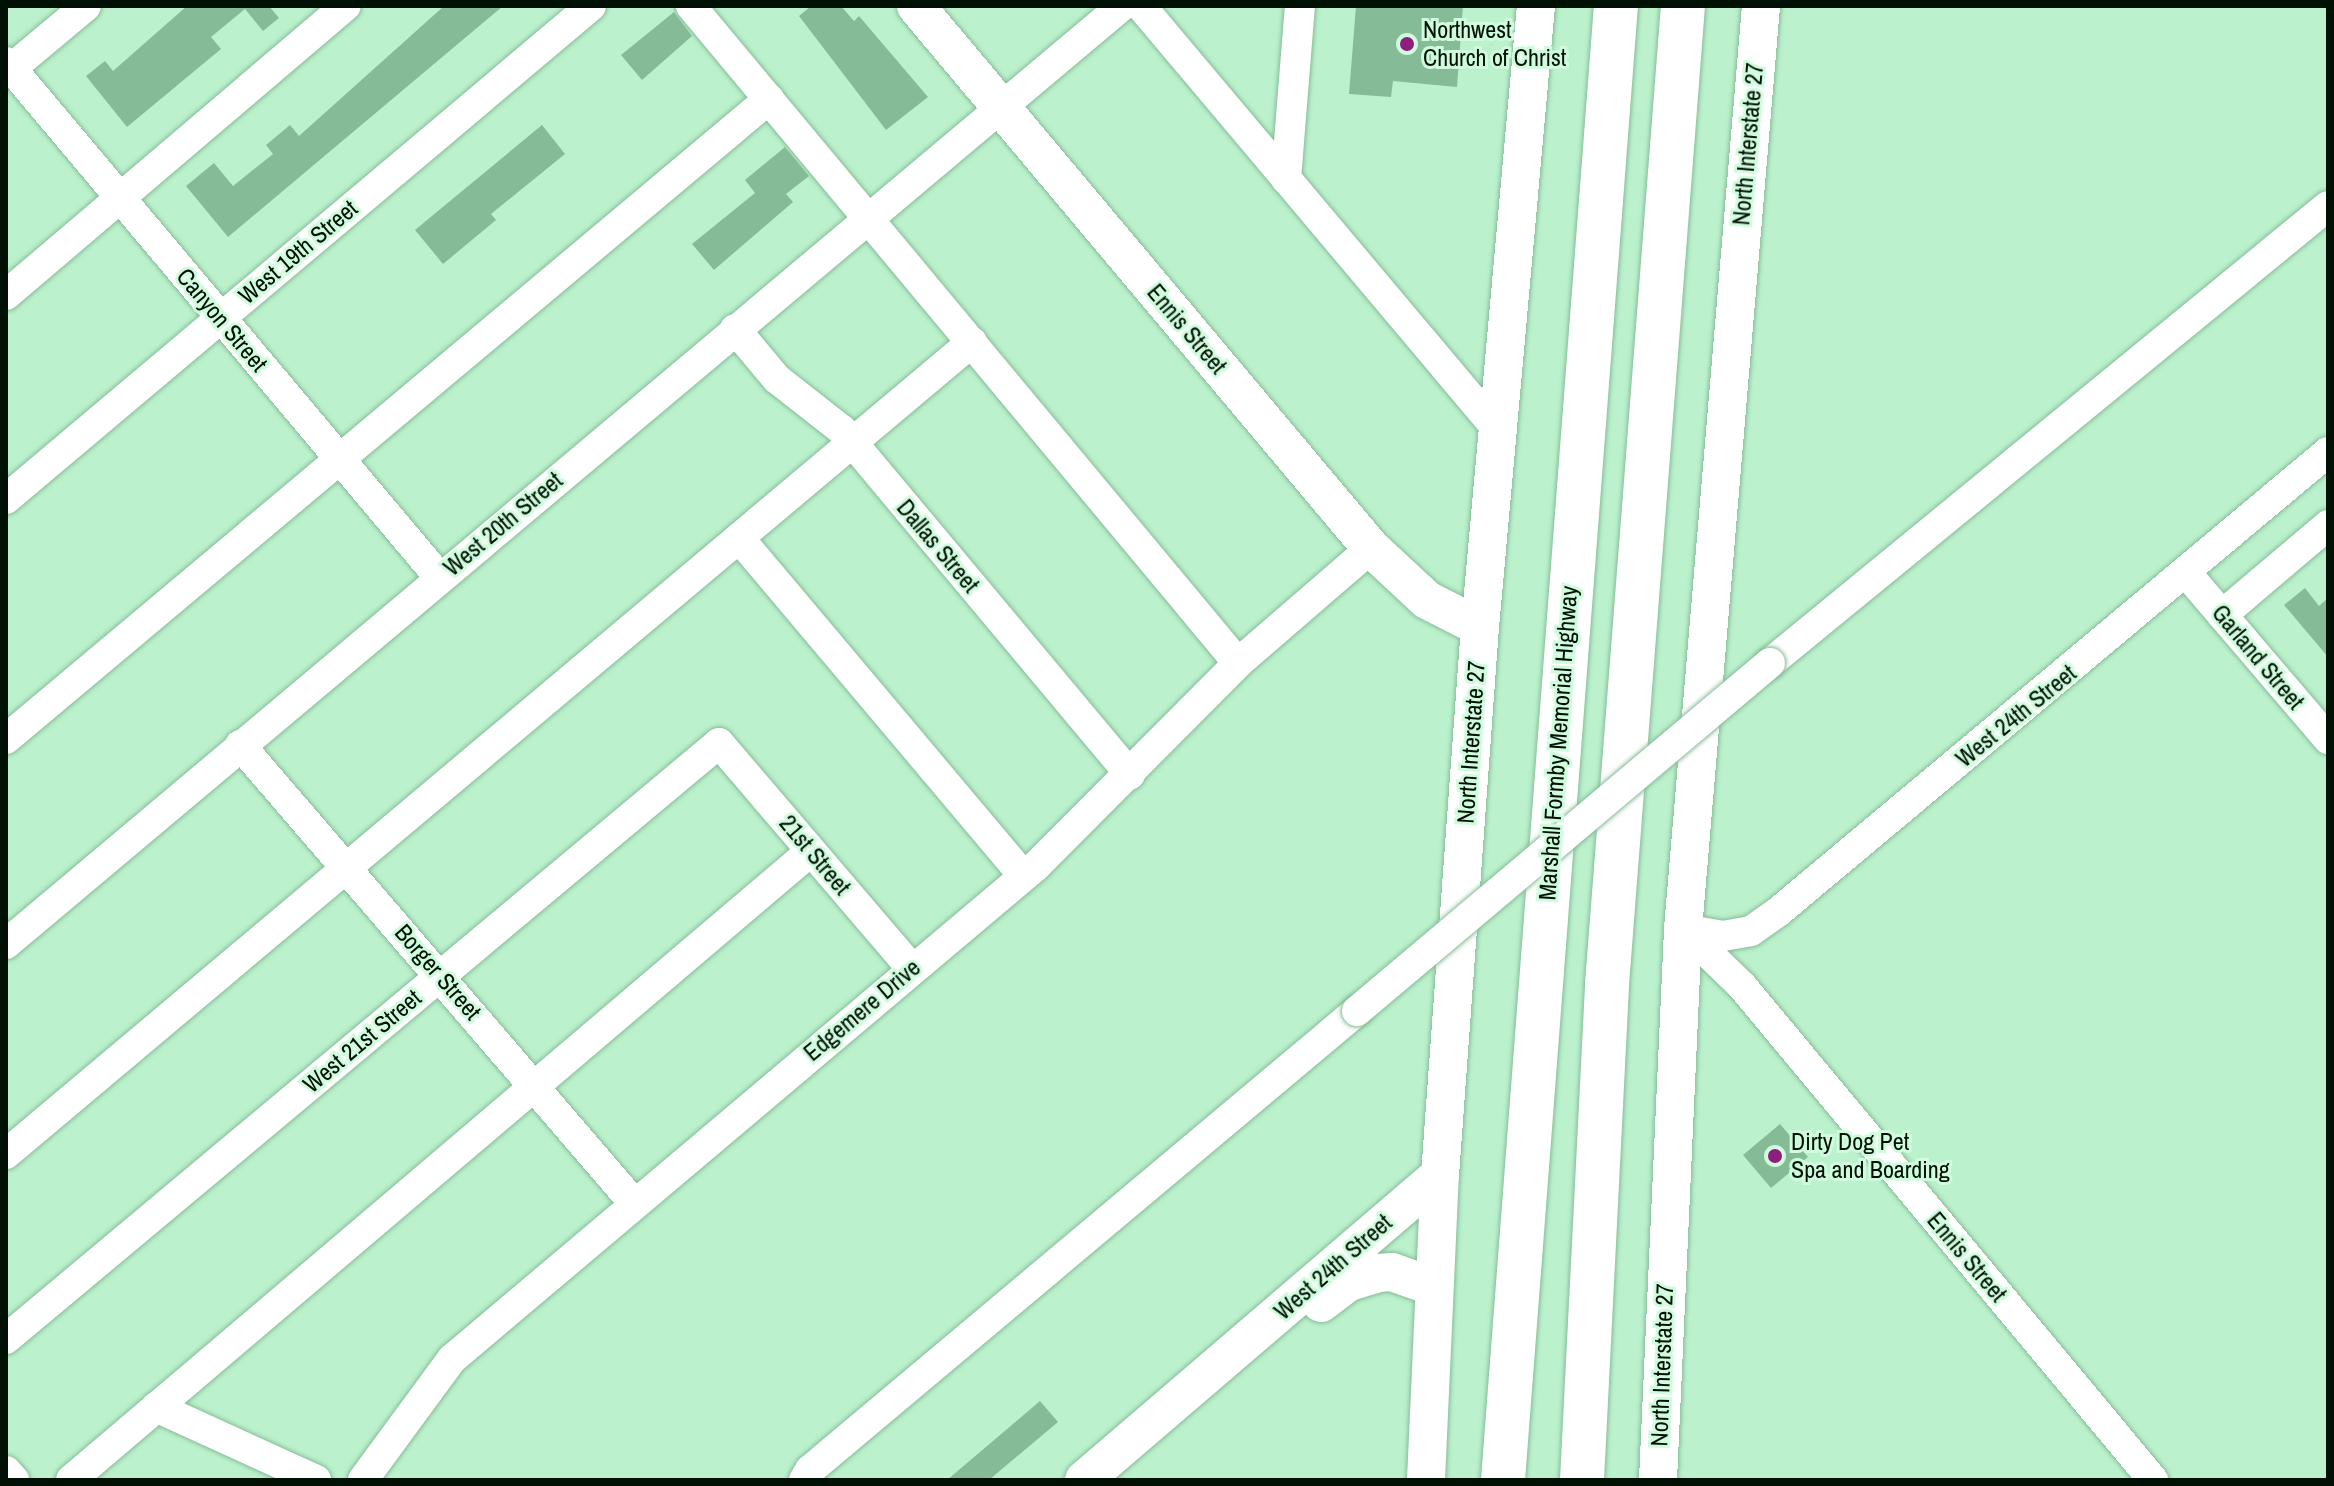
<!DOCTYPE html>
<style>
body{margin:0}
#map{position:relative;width:2334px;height:1486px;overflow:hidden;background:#bbf2cd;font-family:"Archivo Narrow",sans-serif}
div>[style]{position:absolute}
.building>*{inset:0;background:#86bb98}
.roads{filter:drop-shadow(0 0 2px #87bc98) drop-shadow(0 0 2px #87bc98)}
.minor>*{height:30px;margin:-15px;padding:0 15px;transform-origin:15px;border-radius:15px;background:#fff}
.major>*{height:38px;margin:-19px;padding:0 19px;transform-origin:19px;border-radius:19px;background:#fff}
.highway>*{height:44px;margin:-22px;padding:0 22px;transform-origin:22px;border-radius:22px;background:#fff}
.bridges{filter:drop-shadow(0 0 2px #87bc98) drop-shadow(0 0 2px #87bc98)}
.minor-bridge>*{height:30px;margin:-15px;padding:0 15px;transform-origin:15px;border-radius:15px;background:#fff}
.dots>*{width:22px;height:22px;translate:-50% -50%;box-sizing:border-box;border:4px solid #d0fcde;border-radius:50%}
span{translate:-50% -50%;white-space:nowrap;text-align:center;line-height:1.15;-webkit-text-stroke:6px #d0fcde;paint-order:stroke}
.poi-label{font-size:24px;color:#001005}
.left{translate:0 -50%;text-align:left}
.street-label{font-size:24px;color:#001005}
.frame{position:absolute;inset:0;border:8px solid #001005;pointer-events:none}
</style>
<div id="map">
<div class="building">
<div style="clip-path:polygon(187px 6px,269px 6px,279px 18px,263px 31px,245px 9px,211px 37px,221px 49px,127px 127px,86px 76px,105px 61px,113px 71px)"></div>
<div style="clip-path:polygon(444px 6px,503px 6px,228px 237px,186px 186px,214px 163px,233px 186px,273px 154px,266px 145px,290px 125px,299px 136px)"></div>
<div style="clip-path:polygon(811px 6px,841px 6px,854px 21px,859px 16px,928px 97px,886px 130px,799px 16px)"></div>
<div style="clip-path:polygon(1356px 6px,1463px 6px,1457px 87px,1393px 81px,1391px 97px,1349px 94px)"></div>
<div style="clip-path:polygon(674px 12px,692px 36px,642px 80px,621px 55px)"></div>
<div style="clip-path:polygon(542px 125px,565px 154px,491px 214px,496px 220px,443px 264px,415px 230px)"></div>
<div style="clip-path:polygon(785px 147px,809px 176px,786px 194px,793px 202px,714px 270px,692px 244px,755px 193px,745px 180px)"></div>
<div style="clip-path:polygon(2305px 588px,2319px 606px,2328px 598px,2328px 657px,2284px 605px)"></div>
<div style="clip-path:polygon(1780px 1124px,1808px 1157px,1771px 1188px,1743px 1155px)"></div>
<div style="clip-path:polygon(1040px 1401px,1058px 1422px,989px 1480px,947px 1480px)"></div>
</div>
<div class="roads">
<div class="minor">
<div style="left:691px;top:6px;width:855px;rotate:50.22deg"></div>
<div style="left:1141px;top:6px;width:553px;rotate:49.92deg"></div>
<div style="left:6px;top:62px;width:673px;rotate:49.94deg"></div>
<div style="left:6px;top:73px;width:104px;rotate:-39.9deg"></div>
<div style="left:1286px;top:179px;width:174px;rotate:-85.4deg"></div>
<div style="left:6px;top:295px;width:446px;rotate:-40.4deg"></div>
<div style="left:735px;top:329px;width:65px;rotate:50deg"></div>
<div style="left:777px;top:379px;width:83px;rotate:38.1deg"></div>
<div style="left:842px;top:430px;width:449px;rotate:50.1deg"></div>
<div style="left:6px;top:499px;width:765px;rotate:-40.12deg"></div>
<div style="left:739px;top:538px;width:442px;rotate:49.9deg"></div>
<div style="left:2188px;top:575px;width:216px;rotate:49.5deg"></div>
<div style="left:2222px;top:615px;width:139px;rotate:-40.3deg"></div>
<div style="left:1770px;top:663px;width:721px;rotate:-39.32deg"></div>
<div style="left:6px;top:739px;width:996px;rotate:-39.99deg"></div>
<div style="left:240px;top:745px;width:603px;rotate:49.31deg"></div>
<div style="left:1683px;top:929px;width:41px;rotate:9.9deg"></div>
<div style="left:1723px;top:936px;width:28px;rotate:-10deg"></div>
<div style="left:1751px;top:931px;width:33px;rotate:-35deg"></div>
<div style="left:1778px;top:912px;width:717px;rotate:-39.91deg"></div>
<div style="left:1683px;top:929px;width:82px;rotate:44deg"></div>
<div style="left:1742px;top:986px;width:643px;rotate:50.24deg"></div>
<div style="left:6px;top:944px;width:1458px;rotate:-40.05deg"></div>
<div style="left:6px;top:1154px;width:1262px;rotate:-40.05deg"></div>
<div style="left:6px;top:1339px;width:929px;rotate:-39.89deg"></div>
<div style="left:719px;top:743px;width:296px;rotate:49.5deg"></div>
<div style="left:156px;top:1407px;width:176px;rotate:24.5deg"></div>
<div style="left:6px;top:1471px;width:12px;rotate:48deg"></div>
<div style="left:71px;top:1480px;width:971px;rotate:-40.36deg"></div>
<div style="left:363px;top:1480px;width:150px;rotate:-53.7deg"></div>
<div style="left:452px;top:1359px;width:764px;rotate:-40.17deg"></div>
<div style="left:1036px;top:866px;width:286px;rotate:-45.1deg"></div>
<div style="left:1238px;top:663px;width:176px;rotate:-40.8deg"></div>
<div style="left:804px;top:1480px;width:12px;rotate:-59deg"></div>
<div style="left:810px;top:1470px;width:714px;rotate:-40deg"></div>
</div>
<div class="major">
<div style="left:916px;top:6px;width:708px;rotate:49.99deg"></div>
<div style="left:1371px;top:548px;width:76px;rotate:42.9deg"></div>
<div style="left:1427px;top:600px;width:59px;rotate:27deg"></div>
<div style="left:1321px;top:1303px;width:35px;rotate:-37deg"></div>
<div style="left:1349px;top:1282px;width:30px;rotate:-17deg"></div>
<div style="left:1378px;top:1273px;width:14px;rotate:-4deg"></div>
<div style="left:1392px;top:1272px;width:45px;rotate:19.7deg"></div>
<div style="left:1084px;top:1480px;width:469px;rotate:-40.6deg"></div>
<div style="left:1426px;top:1480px;width:305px;rotate:-87.4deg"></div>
<div style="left:1440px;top:1175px;width:549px;rotate:-85.83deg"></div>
<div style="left:1480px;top:627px;width:624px;rotate:-84.85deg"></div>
<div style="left:1658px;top:1480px;width:552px;rotate:-87.4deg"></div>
<div style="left:1683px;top:929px;width:926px;rotate:-85.17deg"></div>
</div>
<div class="highway">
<div style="left:1503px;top:1480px;width:1478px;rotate:-85.62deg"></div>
<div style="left:1582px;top:1480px;width:497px;rotate:-87.1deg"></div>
<div style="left:1607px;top:984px;width:981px;rotate:-85.56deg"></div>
</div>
</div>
<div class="bridges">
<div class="minor-bridge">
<div style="left:1357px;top:1011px;width:540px;rotate:-40.12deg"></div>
</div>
</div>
<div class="dots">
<div style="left:1407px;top:44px;background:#8f1d7e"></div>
<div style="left:1775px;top:1156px;background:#8f1d7e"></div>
</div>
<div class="poi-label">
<span class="left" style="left:1423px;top:44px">Northwest<br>Church of Christ</span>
<span class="left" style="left:1791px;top:1156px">Dirty Dog Pet<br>Spa and Boarding</span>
</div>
<div class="street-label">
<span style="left:1748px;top:144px;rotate:-85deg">North Interstate 27</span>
<span style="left:298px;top:252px;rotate:-40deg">West 19th Street</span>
<span style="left:222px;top:320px;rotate:50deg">Canyon Street</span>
<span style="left:1187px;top:329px;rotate:50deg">Ennis Street</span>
<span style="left:503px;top:524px;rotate:-40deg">West 20th Street</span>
<span style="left:938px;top:546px;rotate:50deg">Dallas Street</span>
<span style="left:2258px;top:657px;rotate:50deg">Garland Street</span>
<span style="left:2016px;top:716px;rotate:-39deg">West 24th Street</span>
<span style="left:1471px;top:742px;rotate:-86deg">North Interstate 27</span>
<span style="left:1558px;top:743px;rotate:-86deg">Marshall Formby Memorial Highway</span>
<span style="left:815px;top:855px;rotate:50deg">21st Street</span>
<span style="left:438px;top:972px;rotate:49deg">Borger Street</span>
<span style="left:862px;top:1010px;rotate:-40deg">Edgemere Drive</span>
<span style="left:362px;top:1041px;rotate:-40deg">West 21st Street</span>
<span style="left:1967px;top:1257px;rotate:50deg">Ennis Street</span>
<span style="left:1333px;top:1267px;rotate:-41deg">West 24th Street</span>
<span style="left:1662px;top:1365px;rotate:-88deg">North Interstate 27</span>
</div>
<div class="frame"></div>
</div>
